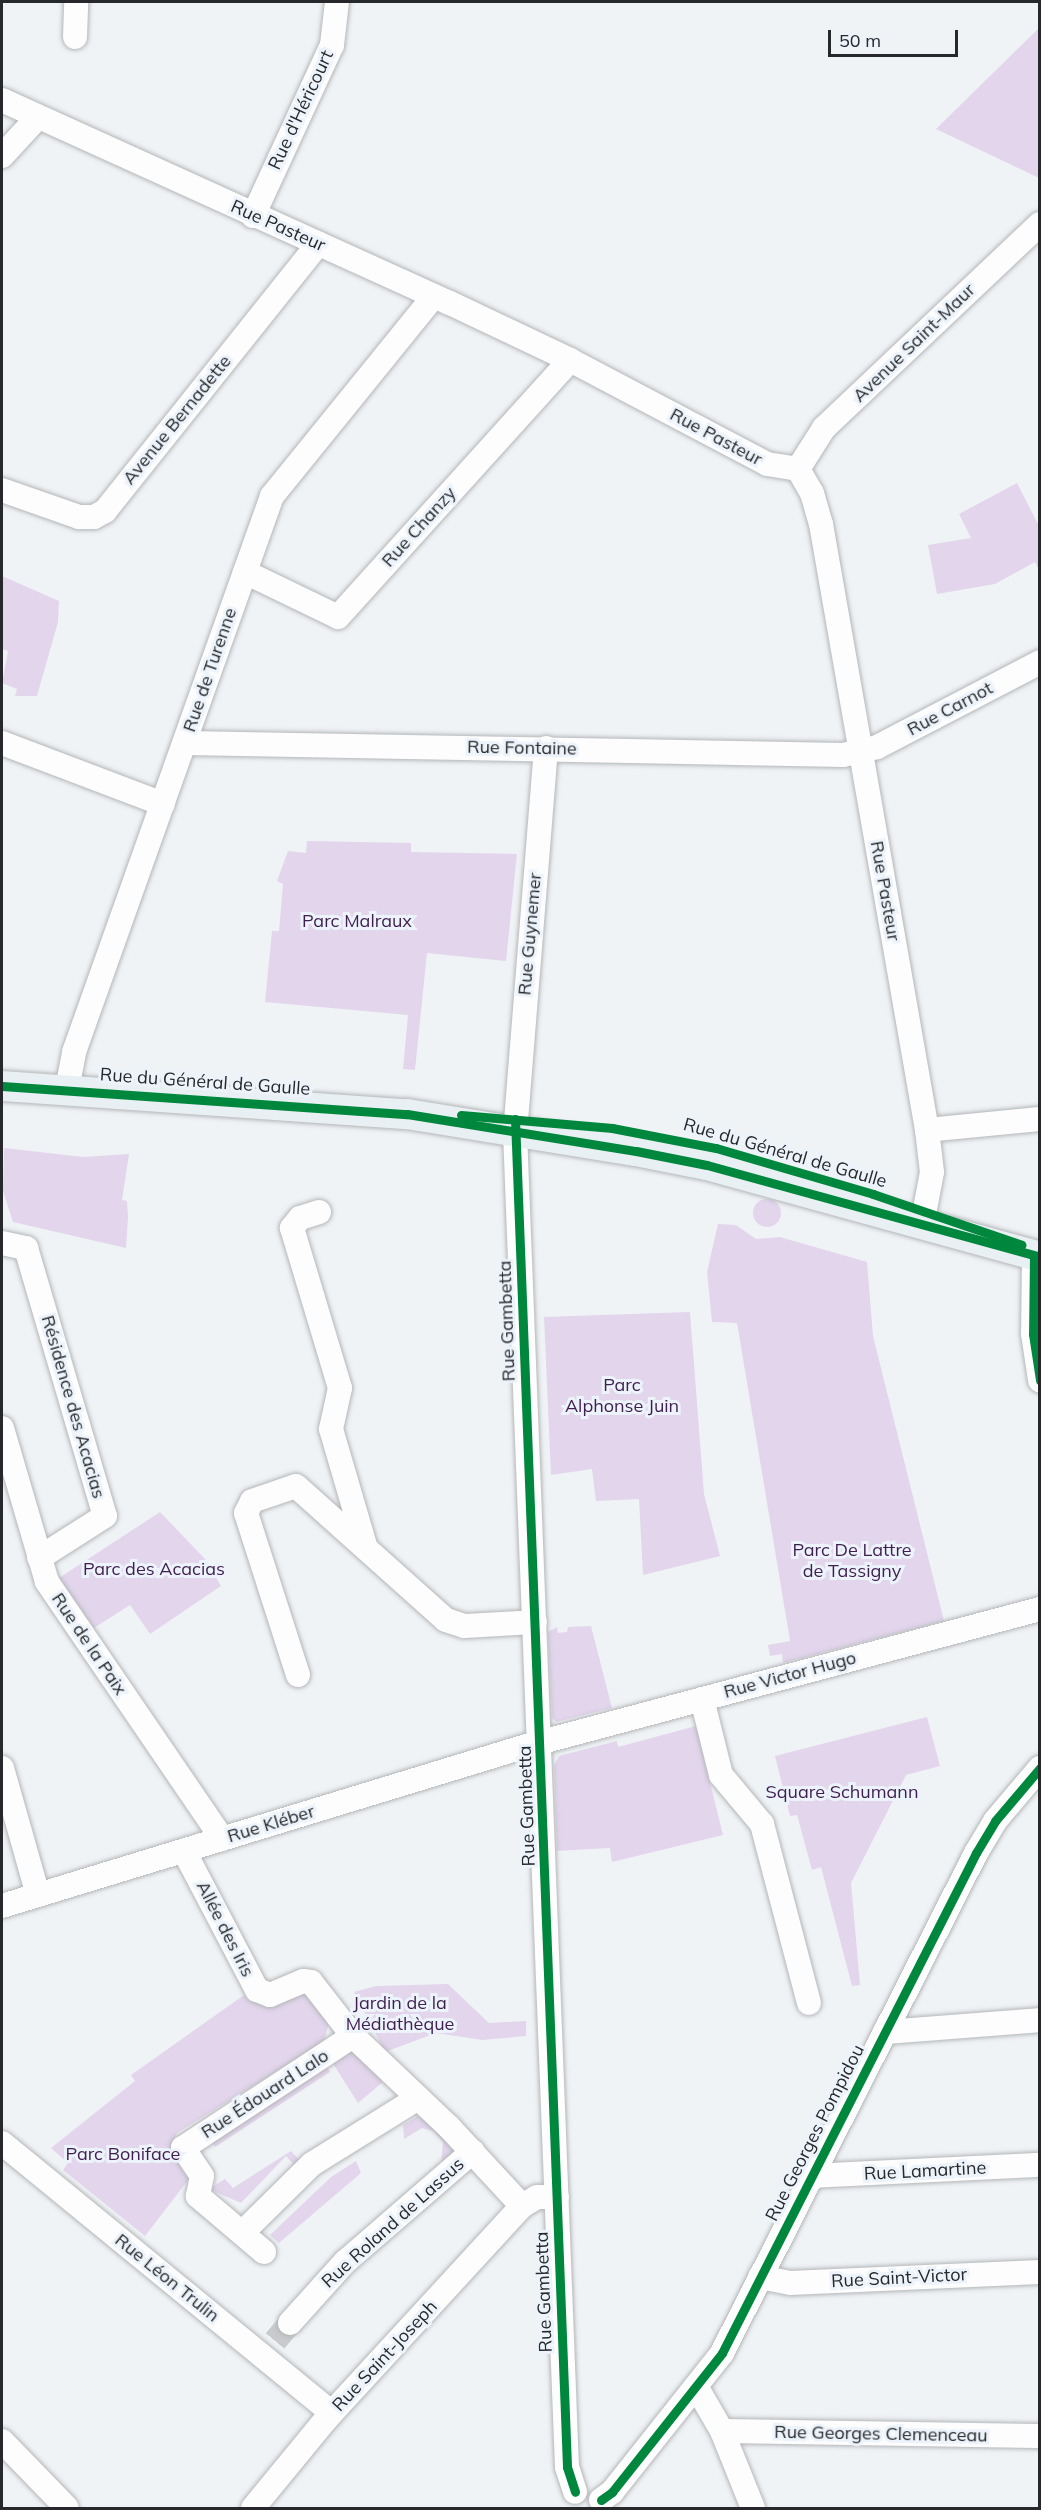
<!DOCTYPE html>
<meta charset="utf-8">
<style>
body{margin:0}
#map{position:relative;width:1041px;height:2510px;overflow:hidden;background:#f0f3f6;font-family:Mulish,sans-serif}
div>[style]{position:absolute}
.green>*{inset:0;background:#e2d5ec}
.round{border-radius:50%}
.minor-tunnel>*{height:24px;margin-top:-12px;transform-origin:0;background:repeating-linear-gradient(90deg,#c8cacd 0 24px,transparent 0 36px)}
.roads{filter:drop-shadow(0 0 2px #b4b6b8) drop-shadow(0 0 2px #b4b6b8)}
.minor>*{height:24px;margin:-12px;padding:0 12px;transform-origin:12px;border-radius:12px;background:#fdfdfe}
.major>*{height:30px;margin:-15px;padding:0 15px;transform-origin:15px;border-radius:15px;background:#e9f0f3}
.cycleway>*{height:9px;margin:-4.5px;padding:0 4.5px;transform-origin:4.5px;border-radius:4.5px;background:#00873e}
span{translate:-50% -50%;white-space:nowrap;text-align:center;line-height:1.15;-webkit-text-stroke:6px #ecf3fa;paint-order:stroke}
.street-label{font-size:18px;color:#26282b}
.park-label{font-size:18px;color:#401f4f}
.frame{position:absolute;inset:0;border:3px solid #26282b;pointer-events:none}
.scale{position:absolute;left:828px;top:30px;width:130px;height:27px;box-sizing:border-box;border:3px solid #26282b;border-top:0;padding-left:8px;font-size:18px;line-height:21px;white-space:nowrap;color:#26282b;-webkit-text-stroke:4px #ecf3fa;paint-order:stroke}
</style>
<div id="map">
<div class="green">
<div style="clip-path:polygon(1039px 28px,1039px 178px,936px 129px)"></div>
<div style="clip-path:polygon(1017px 483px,1039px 526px,1039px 570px,1035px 562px,995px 584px,937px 594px,928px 545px,971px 538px,959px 514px)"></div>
<div style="clip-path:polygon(2px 576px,59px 601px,58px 622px,37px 696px,15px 696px,17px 689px,2px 683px,8px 651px,2px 649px)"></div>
<div style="clip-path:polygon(307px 841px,411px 843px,411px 852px,517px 854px,506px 961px,427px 953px,415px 1070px,403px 1069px,408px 1015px,265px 1002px,272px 931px,279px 931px,283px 884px,277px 881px,288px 851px,306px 853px)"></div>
<div style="clip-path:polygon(4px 1148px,83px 1157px,129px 1154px,122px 1200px,127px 1201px,128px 1217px,126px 1248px,13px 1222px,3px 1191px)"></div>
<div class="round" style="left:753px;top:1199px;width:28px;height:28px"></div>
<div style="clip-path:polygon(718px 1224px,736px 1225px,756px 1239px,780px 1237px,867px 1262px,873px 1336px,944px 1621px,783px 1663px,782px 1654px,770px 1656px,768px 1645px,790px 1641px,737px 1323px,712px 1322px,707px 1272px)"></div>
<div style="clip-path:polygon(690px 1312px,704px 1494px,720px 1556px,643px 1575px,639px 1499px,596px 1501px,592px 1469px,551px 1475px,544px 1317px)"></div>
<div style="clip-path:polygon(160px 1512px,205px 1559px,221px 1586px,150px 1634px,130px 1605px,94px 1628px,59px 1578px)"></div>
<div style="clip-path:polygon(591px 1626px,612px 1708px,556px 1722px,552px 1718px,548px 1632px,557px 1627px,558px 1633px,567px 1632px,568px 1627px)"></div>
<div style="clip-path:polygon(927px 1717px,940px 1766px,906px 1775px,851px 1883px,860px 1985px,852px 1986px,821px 1867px,812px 1870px,797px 1815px,790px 1816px,775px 1756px)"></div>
<div style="clip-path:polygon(696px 1726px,723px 1835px,612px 1862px,610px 1848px,557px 1851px,554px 1766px,559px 1756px,617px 1741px,618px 1747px)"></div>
<div style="clip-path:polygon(448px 1984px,489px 2023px,526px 2021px,526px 2036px,482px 2040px,436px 2033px,385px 2052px,354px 1992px,376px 1986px)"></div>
<div style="clip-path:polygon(305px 1989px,330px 2018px,324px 2042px,177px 2133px,172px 2145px,192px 2175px,145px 2236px,63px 2170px,68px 2163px,51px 2148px,135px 2081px,131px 2075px,244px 1995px,249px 2001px,268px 2004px)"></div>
<div style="clip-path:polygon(352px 2051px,384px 2081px,358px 2103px,332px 2062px)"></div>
<div style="clip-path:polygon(326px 2065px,330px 2072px,215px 2147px,210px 2139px)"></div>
<div style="clip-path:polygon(418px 2116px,429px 2121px,456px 2152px,441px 2164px,443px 2142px,433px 2131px,422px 2128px,404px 2139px,403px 2125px)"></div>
<div style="clip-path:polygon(291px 2151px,301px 2162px,295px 2166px,286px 2156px,241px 2203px,209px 2189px,225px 2179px,233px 2188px)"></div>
<div style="clip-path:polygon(356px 2161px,361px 2173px,279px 2243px,270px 2235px,331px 2177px)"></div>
</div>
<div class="minor-tunnel">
<div style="left:275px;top:2341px;width:23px;rotate:-50deg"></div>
</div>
<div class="roads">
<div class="minor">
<div style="left:75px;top:37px;width:35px;rotate:-88deg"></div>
<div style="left:2px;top:100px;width:492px;rotate:24.4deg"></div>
<div style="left:450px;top:303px;width:133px;rotate:25.4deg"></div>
<div style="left:570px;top:360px;width:223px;rotate:27.8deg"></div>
<div style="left:767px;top:464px;width:31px;rotate:9deg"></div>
<div style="left:2px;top:156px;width:53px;rotate:-47.3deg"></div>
<div style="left:253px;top:216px;width:188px;rotate:-65.2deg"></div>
<div style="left:332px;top:45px;width:43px;rotate:-83.4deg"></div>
<div style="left:798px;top:469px;width:28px;rotate:60deg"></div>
<div style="left:812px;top:493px;width:32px;rotate:74deg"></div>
<div style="left:821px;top:524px;width:615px;rotate:80.08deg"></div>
<div style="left:927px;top:1130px;width:42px;rotate:83.2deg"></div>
<div style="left:932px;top:1172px;width:54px;rotate:100.7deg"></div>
<div style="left:798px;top:469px;width:49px;rotate:-57.6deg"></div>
<div style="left:824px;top:428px;width:297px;rotate:-43.4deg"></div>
<div style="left:2px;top:490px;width:82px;rotate:19.3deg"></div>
<div style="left:79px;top:517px;width:15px"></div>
<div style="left:94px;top:517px;width:13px;rotate:-29deg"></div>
<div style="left:105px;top:511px;width:342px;rotate:-51.4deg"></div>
<div style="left:245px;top:572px;width:103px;rotate:25.8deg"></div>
<div style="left:338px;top:617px;width:346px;rotate:-47.9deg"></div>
<div style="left:2px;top:743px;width:172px;rotate:20.8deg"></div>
<div style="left:185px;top:743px;width:658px;rotate:1.04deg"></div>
<div style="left:843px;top:755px;width:35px;rotate:-13deg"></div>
<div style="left:877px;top:747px;width:184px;rotate:-27.5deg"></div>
<div style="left:546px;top:748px;width:385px;rotate:94.6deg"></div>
<div style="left:515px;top:1132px;width:1336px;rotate:87.77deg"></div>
<div style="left:567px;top:2467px;width:26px;rotate:72deg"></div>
<div style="left:67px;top:1089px;width:38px;rotate:-79deg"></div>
<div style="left:74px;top:1052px;width:590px;rotate:-70.4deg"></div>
<div style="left:272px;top:496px;width:257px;rotate:-51deg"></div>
<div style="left:927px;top:1130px;width:114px;rotate:-5.6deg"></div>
<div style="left:319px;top:1212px;width:20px;rotate:162deg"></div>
<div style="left:300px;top:1218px;width:13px;rotate:129deg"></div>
<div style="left:292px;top:1228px;width:167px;rotate:73.3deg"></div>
<div style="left:340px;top:1388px;width:42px;rotate:102.4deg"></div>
<div style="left:331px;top:1429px;width:121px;rotate:73.7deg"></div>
<div style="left:2px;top:1243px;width:25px;rotate:12deg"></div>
<div style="left:26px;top:1248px;width:279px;rotate:73.6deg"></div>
<div style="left:105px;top:1516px;width:78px;rotate:147.5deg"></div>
<div style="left:1034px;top:1257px;width:77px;rotate:90.7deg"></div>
<div style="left:1033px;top:1334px;width:47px;rotate:81.3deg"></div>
<div style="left:2px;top:1428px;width:160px;rotate:73.7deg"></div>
<div style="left:47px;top:1582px;width:311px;rotate:55.7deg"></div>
<div style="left:298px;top:1675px;width:170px;rotate:-107.8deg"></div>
<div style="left:246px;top:1513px;width:13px;rotate:-63deg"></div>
<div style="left:252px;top:1501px;width:46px;rotate:-18.8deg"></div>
<div style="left:296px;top:1486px;width:201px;rotate:41.8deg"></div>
<div style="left:446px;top:1620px;width:19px;rotate:18deg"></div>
<div style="left:464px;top:1626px;width:71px;rotate:-3.2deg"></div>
<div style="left:702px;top:1699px;width:78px;rotate:76deg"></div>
<div style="left:721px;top:1775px;width:64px;rotate:50.1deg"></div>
<div style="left:762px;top:1824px;width:185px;rotate:75.3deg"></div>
<div style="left:2px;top:1768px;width:132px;rotate:74.2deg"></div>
<div style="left:184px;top:1851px;width:157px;rotate:62.3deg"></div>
<div style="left:257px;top:1990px;width:14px;rotate:21deg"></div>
<div style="left:270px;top:1995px;width:36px;rotate:-23deg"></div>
<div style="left:303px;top:1981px;width:8px;rotate:7deg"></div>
<div style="left:311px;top:1982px;width:68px;rotate:52.1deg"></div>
<div style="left:2px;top:1906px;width:545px;rotate:-16.97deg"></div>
<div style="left:523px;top:1747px;width:535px;rotate:-14.95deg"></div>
<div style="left:885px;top:2032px;width:155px;rotate:-4.4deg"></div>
<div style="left:2px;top:2143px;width:426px;rotate:39.3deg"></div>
<div style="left:811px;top:2176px;width:229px;rotate:-2.8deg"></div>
<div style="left:243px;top:2232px;width:97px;rotate:-44.6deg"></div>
<div style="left:312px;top:2164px;width:125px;rotate:-31.9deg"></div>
<div style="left:264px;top:2252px;width:87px;rotate:-139.7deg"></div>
<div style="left:198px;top:2196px;width:20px;rotate:-79deg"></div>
<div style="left:202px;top:2176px;width:34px;rotate:-124deg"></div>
<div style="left:183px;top:2148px;width:204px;rotate:-33.4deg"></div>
<div style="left:353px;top:2036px;width:131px;rotate:43.5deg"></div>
<div style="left:448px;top:2126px;width:109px;rotate:47.2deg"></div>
<div style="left:522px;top:2206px;width:17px;rotate:-31deg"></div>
<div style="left:537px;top:2197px;width:20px"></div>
<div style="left:760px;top:2277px;width:31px;rotate:11deg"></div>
<div style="left:790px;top:2283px;width:250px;rotate:-2.5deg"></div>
<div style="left:290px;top:2323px;width:82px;rotate:-48deg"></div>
<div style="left:345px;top:2262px;width:169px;rotate:-40.9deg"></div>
<div style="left:697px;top:2388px;width:50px;rotate:59.8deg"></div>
<div style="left:722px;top:2431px;width:83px;rotate:68.1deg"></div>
<div style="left:722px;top:2431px;width:318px;rotate:0.9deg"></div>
<div style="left:2px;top:2441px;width:93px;rotate:45.9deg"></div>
<div style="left:601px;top:2500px;width:14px;rotate:-36deg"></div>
<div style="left:612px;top:2492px;width:177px;rotate:-51.6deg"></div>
<div style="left:722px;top:2353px;width:561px;rotate:-63.07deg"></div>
<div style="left:976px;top:1853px;width:37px;rotate:-59deg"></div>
<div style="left:995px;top:1821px;width:70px;rotate:-49.7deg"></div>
<div style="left:253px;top:2508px;width:117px;rotate:-50.6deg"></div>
<div style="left:327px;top:2418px;width:288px;rotate:-47.4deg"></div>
</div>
<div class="major">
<div style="left:2px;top:1086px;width:406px;rotate:4deg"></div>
<div style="left:407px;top:1114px;width:232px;rotate:9.2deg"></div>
<div style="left:636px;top:1151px;width:72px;rotate:11.2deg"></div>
<div style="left:707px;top:1165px;width:345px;rotate:15.4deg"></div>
</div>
</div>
<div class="cycleway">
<div style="left:2px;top:1086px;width:406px;rotate:4deg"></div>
<div style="left:407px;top:1114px;width:232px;rotate:9.2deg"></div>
<div style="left:636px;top:1151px;width:72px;rotate:11.2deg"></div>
<div style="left:707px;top:1165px;width:345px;rotate:15.4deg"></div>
<div style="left:461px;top:1115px;width:152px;rotate:4.9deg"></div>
<div style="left:612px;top:1128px;width:106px;rotate:10.9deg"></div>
<div style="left:716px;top:1148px;width:164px;rotate:16.3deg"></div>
<div style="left:873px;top:1194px;width:157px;rotate:18.9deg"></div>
<div style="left:515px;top:1119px;width:1349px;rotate:87.79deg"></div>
<div style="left:567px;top:2467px;width:26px;rotate:72deg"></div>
<div style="left:1034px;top:1257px;width:77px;rotate:90.7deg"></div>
<div style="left:1033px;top:1334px;width:47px;rotate:81.3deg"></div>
<div style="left:601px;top:2500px;width:14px;rotate:-36deg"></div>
<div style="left:612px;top:2492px;width:177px;rotate:-51.6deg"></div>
<div style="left:722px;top:2353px;width:561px;rotate:-63.07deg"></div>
<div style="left:976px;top:1853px;width:37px;rotate:-59deg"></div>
<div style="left:995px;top:1821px;width:70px;rotate:-49.7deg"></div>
</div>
<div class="street-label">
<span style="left:301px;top:110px;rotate:-65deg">Rue d'Héricourt</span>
<span style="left:278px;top:226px;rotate:24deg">Rue Pasteur</span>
<span style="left:914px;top:343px;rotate:-44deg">Avenue Saint-Maur</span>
<span style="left:177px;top:420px;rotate:-51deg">Avenue Bernadette</span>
<span style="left:716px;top:437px;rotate:28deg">Rue Pasteur</span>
<span style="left:419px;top:527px;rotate:-48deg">Rue Chanzy</span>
<span style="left:210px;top:670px;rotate:-71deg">Rue de Turenne</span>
<span style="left:950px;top:709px;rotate:-28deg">Rue Carnot</span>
<span style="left:522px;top:748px;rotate:1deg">Rue Fontaine</span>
<span style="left:885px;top:891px;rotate:80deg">Rue Pasteur</span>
<span style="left:530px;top:934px;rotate:-85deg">Rue Guynemer</span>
<span style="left:205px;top:1082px;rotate:4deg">Rue du Général de Gaulle</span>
<span style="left:785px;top:1153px;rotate:16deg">Rue du Général de Gaulle</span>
<span style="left:507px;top:1321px;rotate:-92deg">Rue Gambetta</span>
<span style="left:73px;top:1407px;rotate:74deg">Résidence des Acacias</span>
<span style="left:89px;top:1644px;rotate:56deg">Rue de la Paix</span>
<span style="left:790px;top:1675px;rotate:-15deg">Rue Victor Hugo</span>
<span style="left:527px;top:1806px;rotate:-92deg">Rue Gambetta</span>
<span style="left:271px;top:1824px;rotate:-17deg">Rue Kléber</span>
<span style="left:225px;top:1929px;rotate:63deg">Allée des Iris</span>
<span style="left:265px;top:2094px;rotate:-33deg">Rue Édouard Lalo</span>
<span style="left:815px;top:2133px;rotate:-63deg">Rue Georges Pompidou</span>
<span style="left:925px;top:2171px;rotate:-3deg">Rue Lamartine</span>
<span style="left:393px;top:2223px;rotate:-42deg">Rue Roland de Lassus</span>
<span style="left:167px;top:2278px;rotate:39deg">Rue Léon Trulin</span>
<span style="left:899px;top:2278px;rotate:-3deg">Rue Saint-Victor</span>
<span style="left:544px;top:2292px;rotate:-92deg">Rue Gambetta</span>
<span style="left:385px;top:2356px;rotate:-47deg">Rue Saint-Joseph</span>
<span style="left:881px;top:2434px;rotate:1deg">Rue Georges Clemenceau</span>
</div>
<div class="park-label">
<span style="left:357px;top:921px">Parc Malraux</span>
<span style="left:622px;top:1396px">Parc<br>Alphonse Juin</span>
<span style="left:852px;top:1561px">Parc De Lattre<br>de Tassigny</span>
<span style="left:154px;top:1569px">Parc des Acacias</span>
<span style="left:842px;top:1792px">Square Schumann</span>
<span style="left:400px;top:2014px">Jardin de la<br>Médiathèque</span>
<span style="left:123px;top:2154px">Parc Boniface</span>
</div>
<div class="frame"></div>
<div class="scale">50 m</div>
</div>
